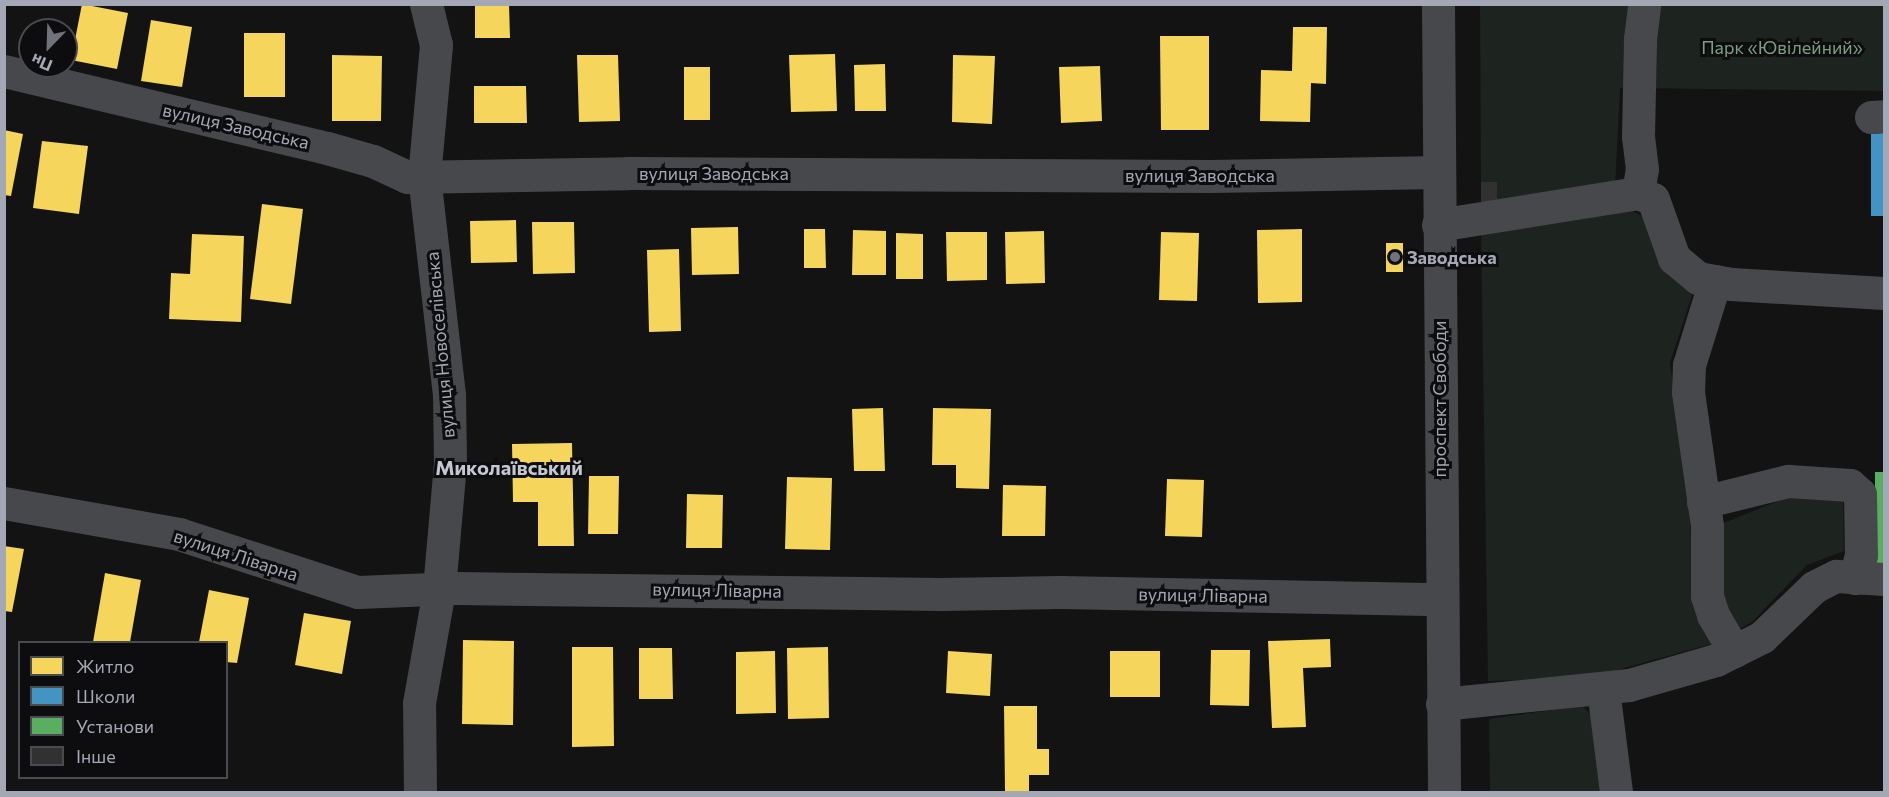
<!DOCTYPE html>
<meta charset="utf-8">
<style>
body{margin:0}
#map{position:relative;width:1889px;height:797px;overflow:hidden;background:#131313;font-family:Commissioner,sans-serif}
div>[style]{position:absolute}
.green>*{inset:0;background:#1d231e}
.homes>*{inset:0;background:#f6d55c}
.schools>*{inset:0;background:#4393c3}
.public>*{inset:0;background:#5aae61}
.building>*{inset:0;background:#313132}
.minor>*{height:33px;margin:-16.5px;padding:0 16.5px;transform-origin:16.5px;border-radius:16.5px;background:#47484c}
.dots>*{width:16px;height:16px;translate:-50% -50%;box-sizing:border-box;border:3px solid #0d0d0f;border-radius:50%}
span{translate:-50% -50%;white-space:nowrap;text-align:center;line-height:1.15;-webkit-text-stroke:6px #0d0d0f;paint-order:stroke}
.park-label{font-size:18px;color:#7b9f81}
.street-label{font-size:18px;color:#a4a7b4}
.poi-label{font-size:18px;color:#a4a7b4;font-weight:700}
.left{translate:0 -50%;text-align:left}
.neighbourhood-label{font-size:20px;color:#c4c6d0;font-weight:700}
.frame{position:absolute;inset:0;border:6px solid #a4a7b4;pointer-events:none}
.legend{position:absolute;left:18px;top:641px;width:210px;height:138px;box-sizing:border-box;background:#0d0d0f;border:2px solid #494b51;margin:0;padding:8px 10px;list-style:none;font-size:18px;color:#a4a7b4}
.legend li{display:flex;align-items:center;gap:12px;height:30px}
.legend b{width:30px;border:2px solid #494b51}
.north{position:absolute;left:18px;top:18px;width:60px;height:60px;box-sizing:border-box;background:#0d0d0f;border:2px solid #494b51;border-radius:50%;rotate:203deg;font-size:16px;font-weight:700;line-height:24px;text-align:center;color:#a4a7b4}
.north::after{content:'';display:block;margin:auto;width:21px;height:27px;background:#71737c;clip-path:polygon(50% 0,100% 100%,50% 72%,0 100%)}
</style>
<div id="map">
<div class="green">
<div style="clip-path:polygon(1480px 5px,1884px 5px,1884px 91px,1620px 88px,1615px 187px,1497px 211px,1497px 182px,1481px 182px)"></div>
<div style="clip-path:polygon(1622px 206px,1646px 218px,1694px 289px,1670px 363px,1688px 493px,1696px 614px,1715px 643px,1588px 678px,1488px 681px,1481px 230px)"></div>
<div style="clip-path:polygon(1788px 497px,1843px 499px,1844px 551px,1807px 565px,1752px 622px,1738px 630px,1721px 596px,1721px 524px)"></div>
<div style="clip-path:polygon(1582px 706px,1595px 718px,1603px 792px,1490px 792px,1489px 719px)"></div>
</div>
<div class="homes">
<div style="clip-path:polygon(82px 4px,128px 13px,117px 69px,71px 60px)"></div>
<div style="clip-path:polygon(475px 4px,509px 4px,510px 38px,475px 38px)"></div>
<div style="clip-path:polygon(151px 20px,192px 27px,182px 87px,141px 81px)"></div>
<div style="clip-path:polygon(1293px 27px,1327px 27px,1326px 84px,1311px 83px,1310px 122px,1260px 121px,1261px 70px,1292px 71px)"></div>
<div style="clip-path:polygon(244px 33px,285px 33px,285px 97px,244px 97px)"></div>
<div style="clip-path:polygon(1160px 36px,1209px 36px,1209px 130px,1161px 130px)"></div>
<div style="clip-path:polygon(835px 54px,837px 111px,791px 112px,789px 55px)"></div>
<div style="clip-path:polygon(332px 55px,382px 56px,381px 121px,332px 121px)"></div>
<div style="clip-path:polygon(577px 55px,618px 55px,620px 121px,579px 122px)"></div>
<div style="clip-path:polygon(953px 55px,995px 56px,992px 124px,952px 122px)"></div>
<div style="clip-path:polygon(885px 64px,886px 111px,855px 111px,854px 65px)"></div>
<div style="clip-path:polygon(1100px 66px,1102px 121px,1061px 123px,1059px 67px)"></div>
<div style="clip-path:polygon(684px 67px,710px 67px,710px 120px,684px 120px)"></div>
<div style="clip-path:polygon(474px 86px,526px 86px,527px 123px,474px 123px)"></div>
<div style="clip-path:polygon(4px 130px,23px 134px,11px 196px,4px 195px)"></div>
<div style="clip-path:polygon(42px 141px,88px 146px,79px 214px,33px 208px)"></div>
<div style="clip-path:polygon(262px 204px,303px 209px,291px 304px,250px 299px)"></div>
<div style="clip-path:polygon(516px 220px,517px 262px,471px 263px,470px 221px)"></div>
<div style="clip-path:polygon(532px 222px,574px 222px,575px 273px,533px 274px)"></div>
<div style="clip-path:polygon(738px 227px,739px 274px,692px 275px,691px 228px)"></div>
<div style="clip-path:polygon(804px 229px,825px 229px,826px 268px,804px 268px)"></div>
<div style="clip-path:polygon(1302px 229px,1302px 302px,1258px 303px,1257px 230px)"></div>
<div style="clip-path:polygon(853px 230px,886px 231px,886px 275px,852px 275px)"></div>
<div style="clip-path:polygon(1044px 231px,1045px 283px,1006px 284px,1005px 232px)"></div>
<div style="clip-path:polygon(946px 232px,987px 232px,987px 280px,947px 281px)"></div>
<div style="clip-path:polygon(1161px 232px,1199px 233px,1197px 301px,1159px 300px)"></div>
<div style="clip-path:polygon(896px 233px,923px 234px,923px 279px,896px 279px)"></div>
<div style="clip-path:polygon(192px 234px,244px 236px,241px 322px,169px 319px,171px 273px,190px 274px)"></div>
<div style="clip-path:polygon(1386px 243px,1403px 243px,1403px 272px,1386px 272px)"></div>
<div style="clip-path:polygon(679px 249px,681px 331px,649px 332px,647px 250px)"></div>
<div style="clip-path:polygon(883px 408px,885px 471px,854px 471px,852px 409px)"></div>
<div style="clip-path:polygon(933px 408px,991px 409px,989px 489px,956px 488px,956px 465px,932px 465px)"></div>
<div style="clip-path:polygon(572px 443px,574px 546px,538px 546px,538px 502px,513px 502px,512px 444px)"></div>
<div style="clip-path:polygon(589px 476px,619px 476px,618px 534px,588px 534px)"></div>
<div style="clip-path:polygon(787px 477px,832px 478px,830px 550px,785px 549px)"></div>
<div style="clip-path:polygon(1167px 479px,1204px 480px,1202px 537px,1165px 536px)"></div>
<div style="clip-path:polygon(1003px 485px,1046px 486px,1045px 536px,1002px 536px)"></div>
<div style="clip-path:polygon(687px 494px,723px 495px,722px 548px,686px 548px)"></div>
<div style="clip-path:polygon(4px 546px,24px 549px,12px 612px,4px 611px)"></div>
<div style="clip-path:polygon(105px 573px,141px 580px,130px 642px,93px 642px)"></div>
<div style="clip-path:polygon(209px 590px,249px 598px,237px 663px,226px 662px,226px 642px,199px 642px)"></div>
<div style="clip-path:polygon(304px 613px,351px 621px,342px 674px,295px 665px)"></div>
<div style="clip-path:polygon(1330px 639px,1331px 667px,1303px 668px,1306px 727px,1272px 728px,1268px 641px)"></div>
<div style="clip-path:polygon(463px 640px,514px 641px,513px 725px,462px 724px)"></div>
<div style="clip-path:polygon(572px 647px,613px 647px,614px 746px,572px 747px)"></div>
<div style="clip-path:polygon(828px 647px,829px 718px,788px 719px,787px 648px)"></div>
<div style="clip-path:polygon(639px 648px,672px 648px,673px 699px,639px 699px)"></div>
<div style="clip-path:polygon(1211px 650px,1250px 650px,1249px 706px,1210px 705px)"></div>
<div style="clip-path:polygon(775px 651px,776px 713px,736px 714px,736px 652px)"></div>
<div style="clip-path:polygon(948px 651px,992px 654px,990px 696px,946px 693px)"></div>
<div style="clip-path:polygon(1110px 651px,1160px 651px,1160px 697px,1110px 697px)"></div>
<div style="clip-path:polygon(1004px 706px,1037px 706px,1037px 749px,1049px 749px,1049px 775px,1029px 775px,1029px 791px,1005px 791px)"></div>
</div>
<div class="schools">
<div style="clip-path:polygon(1884px 133px,1884px 216px,1871px 216px,1871px 134px)"></div>
</div>
<div class="public">
<div style="clip-path:polygon(1875px 472px,1884px 472px,1884px 569px,1875px 569px)"></div>
</div>
<div class="building">
<div style="clip-path:polygon(1481px 182px,1497px 182px,1497px 211px,1481px 211px)"></div>
</div>
<div class="minor">
<div style="left:1438px;top:4px;width:788px;rotate:89.56deg"></div>
<div style="left:4px;top:71px;width:332px;rotate:13.4deg"></div>
<div style="left:327px;top:148px;width:48px;rotate:15.8deg"></div>
<div style="left:373px;top:161px;width:38px;rotate:25deg"></div>
<div style="left:407px;top:177px;width:221px;rotate:-1deg"></div>
<div style="left:628px;top:173px;width:581px;rotate:0.3deg"></div>
<div style="left:1209px;top:176px;width:229px;rotate:-1deg"></div>
<div style="left:1871px;top:117px;width:13px;rotate:-4deg"></div>
<div style="left:1638px;top:193px;width:24px;rotate:-81deg"></div>
<div style="left:1642px;top:169px;width:33px;rotate:-97deg"></div>
<div style="left:1638px;top:136px;width:97px;rotate:-88.8deg"></div>
<div style="left:1640px;top:39px;width:35px;rotate:-83deg"></div>
<div style="left:1438px;top:225px;width:203px;rotate:-9.1deg"></div>
<div style="left:1638px;top:193px;width:16px;rotate:22deg"></div>
<div style="left:1653px;top:199px;width:63px;rotate:70.4deg"></div>
<div style="left:1674px;top:258px;width:31px;rotate:40deg"></div>
<div style="left:1698px;top:278px;width:34px;rotate:10deg"></div>
<div style="left:1731px;top:284px;width:153px;rotate:3.4deg"></div>
<div style="left:1715px;top:281px;width:88px;rotate:107.2deg"></div>
<div style="left:1689px;top:365px;width:27px;rotate:92deg"></div>
<div style="left:1688px;top:392px;width:135px;rotate:81.9deg"></div>
<div style="left:1707px;top:526px;width:70px;rotate:90deg"></div>
<div style="left:1707px;top:596px;width:20px;rotate:72deg"></div>
<div style="left:1713px;top:615px;width:42px;rotate:59.7deg"></div>
<div style="left:1703px;top:502px;width:88px;rotate:-13.9deg"></div>
<div style="left:1788px;top:481px;width:62px;rotate:3.7deg"></div>
<div style="left:1850px;top:485px;width:13px;rotate:42deg"></div>
<div style="left:1860px;top:494px;width:61px;rotate:89.1deg"></div>
<div style="left:1861px;top:555px;width:24px;rotate:105deg"></div>
<div style="left:4px;top:503px;width:178px;rotate:10deg"></div>
<div style="left:179px;top:534px;width:188px;rotate:18deg"></div>
<div style="left:358px;top:592px;width:98px;rotate:-2.3deg"></div>
<div style="left:456px;top:588px;width:485px;rotate:0.7deg"></div>
<div style="left:941px;top:594px;width:119px;rotate:-1deg"></div>
<div style="left:1060px;top:592px;width:381px;rotate:1.1deg"></div>
<div style="left:1603px;top:689px;width:104px;rotate:82.8deg"></div>
<div style="left:1442px;top:704px;width:188px;rotate:-5.8deg"></div>
<div style="left:1629px;top:685px;width:91px;rotate:-16deg"></div>
<div style="left:1716px;top:660px;width:51px;rotate:-26.6deg"></div>
<div style="left:1762px;top:637px;width:72px;rotate:-43.9deg"></div>
<div style="left:1814px;top:587px;width:25px;rotate:-27deg"></div>
<div style="left:1836px;top:576px;width:48px;rotate:3.6deg"></div>
<div style="left:420px;top:792px;width:89px;rotate:-90.6deg"></div>
<div style="left:419px;top:703px;width:116px;rotate:-80deg"></div>
<div style="left:439px;top:589px;width:126px;rotate:-85deg"></div>
<div style="left:450px;top:463px;width:68px;rotate:-90.8deg"></div>
<div style="left:449px;top:395px;width:219px;rotate:-96.5deg"></div>
<div style="left:424px;top:177px;width:133px;rotate:-84.8deg"></div>
<div style="left:436px;top:45px;width:42px;rotate:-103.7deg"></div>
</div>
<div class="dots">
<div style="left:1395px;top:257px;background:#71737c"></div>
</div>
<div class="park-label">
<span style="left:1782px;top:47px">Парк «Ювілейний»</span>
</div>
<div class="street-label">
<span style="left:236px;top:126px;rotate:13deg">вулиця Заводська</span>
<span style="left:714px;top:173px">вулиця Заводська</span>
<span style="left:1200px;top:175px">вулиця Заводська</span>
<span style="left:440px;top:345px;rotate:-95deg">вулиця Новоселівська</span>
<span style="left:1439px;top:399px;rotate:-90deg">проспект Свободи</span>
<span style="left:236px;top:555px;rotate:18deg">вулиця Ліварна</span>
<span style="left:717px;top:590px;rotate:1deg">вулиця Ліварна</span>
<span style="left:1203px;top:595px;rotate:1deg">вулиця Ліварна</span>
</div>
<div class="poi-label">
<span class="left" style="left:1407px;top:257px">Заводська</span>
</div>
<div class="neighbourhood-label">
<span style="left:509px;top:467px">Миколаївський</span>
</div>
<div class="frame"></div>
<ul class="legend">
<li><b style="height:16px;background:#f6d55c"></b>Житло</li>
<li><b style="height:16px;background:#4393c3"></b>Школи</li>
<li><b style="height:16px;background:#5aae61"></b>Установи</li>
<li><b style="height:16px;background:#313132"></b>Інше</li>
</ul>
<div class="north">Пн</div>
</div>
